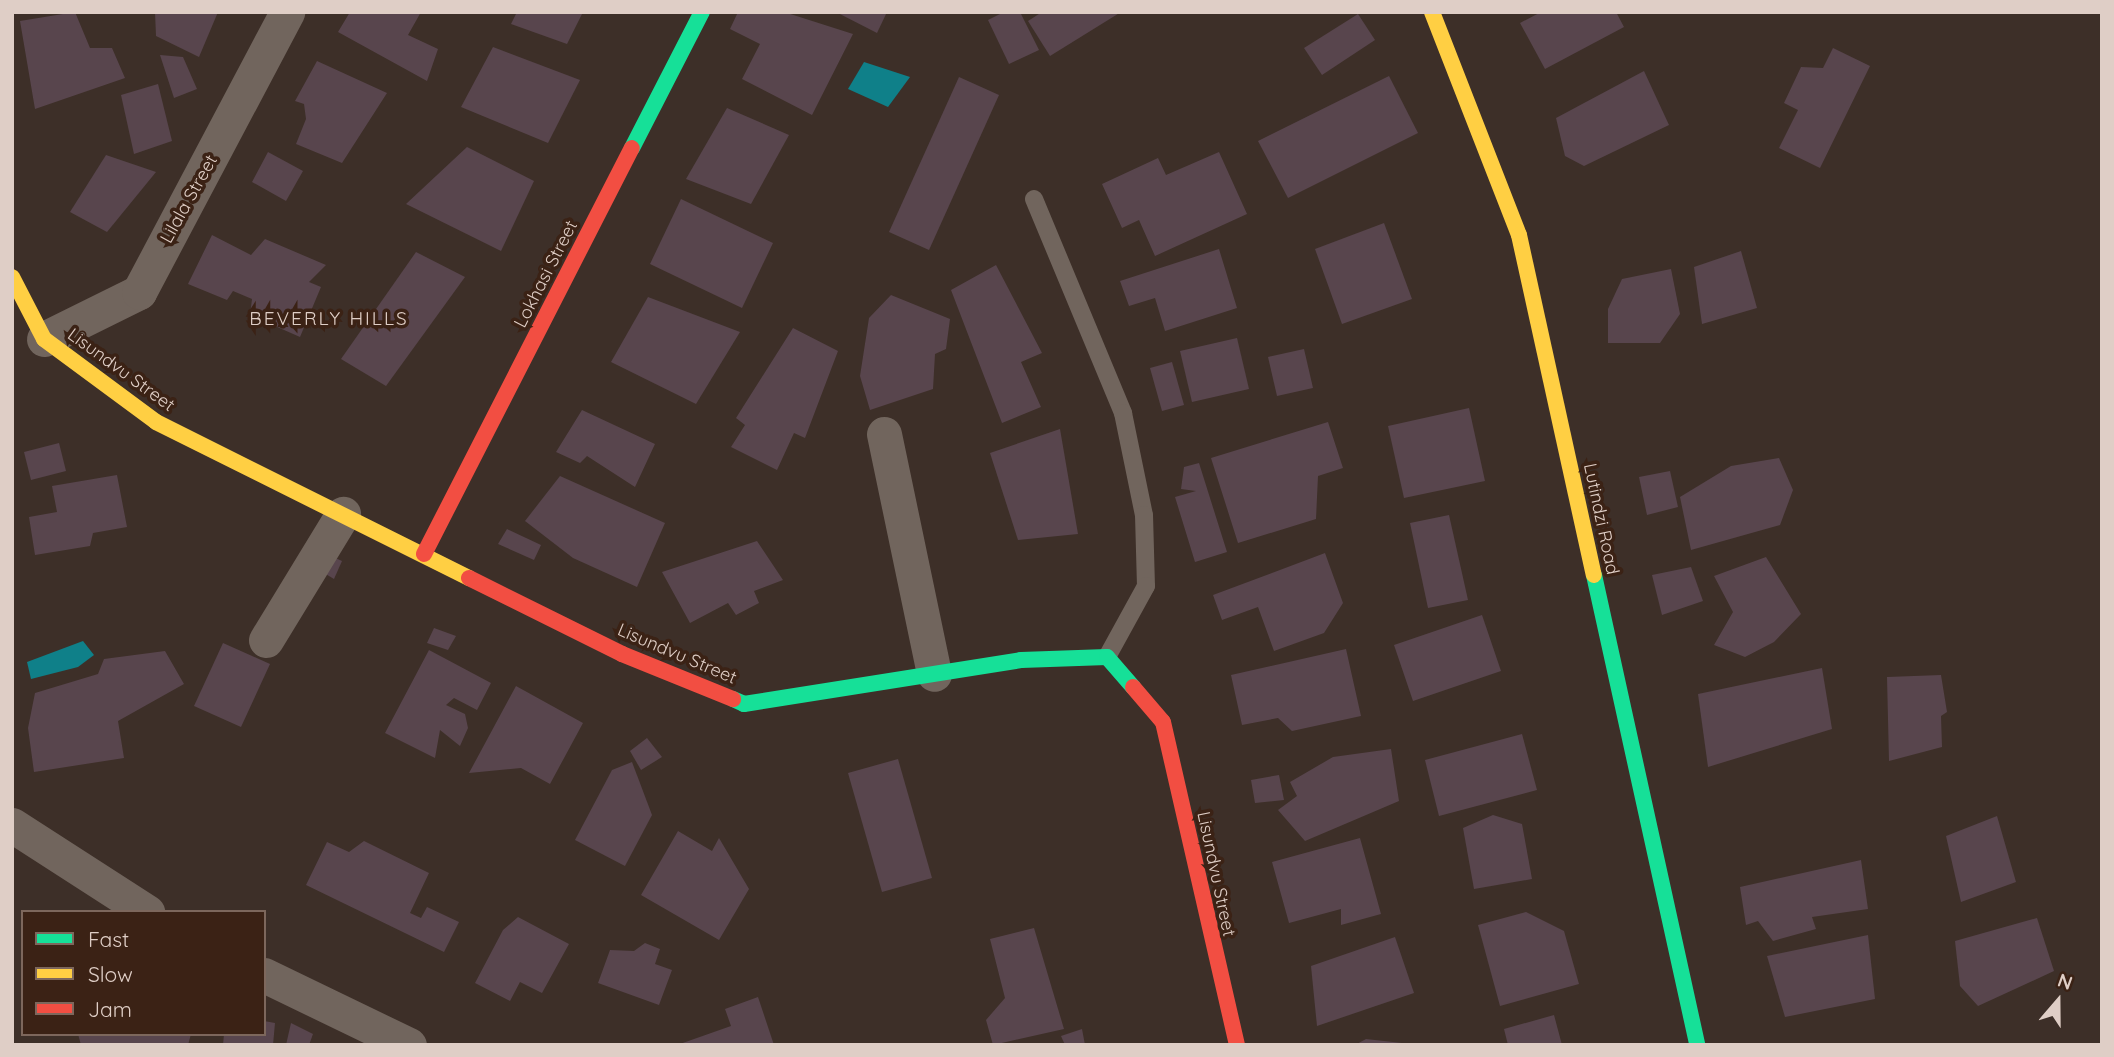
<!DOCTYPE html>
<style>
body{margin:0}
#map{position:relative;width:2114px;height:1057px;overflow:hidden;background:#3d2f28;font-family:Quicksand,sans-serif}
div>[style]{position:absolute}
.water>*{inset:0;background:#0f8089}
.building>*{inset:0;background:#58454d}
.lane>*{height:18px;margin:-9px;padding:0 9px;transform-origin:9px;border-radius:9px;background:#71655d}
.street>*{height:35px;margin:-17.5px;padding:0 17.5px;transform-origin:17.5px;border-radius:17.5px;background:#71655d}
.fast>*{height:16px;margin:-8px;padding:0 8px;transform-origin:8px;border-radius:8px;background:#16e098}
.slow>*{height:16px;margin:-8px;padding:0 8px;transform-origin:8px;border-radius:8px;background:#ffcf43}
.jam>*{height:16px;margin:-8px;padding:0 8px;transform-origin:8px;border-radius:8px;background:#f24e42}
span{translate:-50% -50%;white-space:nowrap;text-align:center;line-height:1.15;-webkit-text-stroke:7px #3b2215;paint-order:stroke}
.street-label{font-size:18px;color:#dfcec6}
.neighbourhood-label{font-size:19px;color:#dfcec6;letter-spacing:2px}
.frame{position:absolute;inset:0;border:14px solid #dfcec6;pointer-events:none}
.legend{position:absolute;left:21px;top:910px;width:245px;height:126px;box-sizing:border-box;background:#3b2215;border:2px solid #7d675c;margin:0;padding:9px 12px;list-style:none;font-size:21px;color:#dfcec6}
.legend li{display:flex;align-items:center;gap:14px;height:35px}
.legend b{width:35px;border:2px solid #7d675c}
.north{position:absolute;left:2023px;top:966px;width:70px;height:70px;-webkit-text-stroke:5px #3b2215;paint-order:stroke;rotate:20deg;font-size:19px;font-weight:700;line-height:28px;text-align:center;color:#dfcec6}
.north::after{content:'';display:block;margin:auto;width:24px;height:32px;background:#dfcec6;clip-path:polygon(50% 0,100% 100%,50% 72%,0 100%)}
</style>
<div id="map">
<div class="water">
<div style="clip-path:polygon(864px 62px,910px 77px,888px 107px,848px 89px)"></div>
<div style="clip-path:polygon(83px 641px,94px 655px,78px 667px,31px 679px,27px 662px)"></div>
</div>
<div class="building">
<div style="clip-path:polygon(75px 12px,90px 48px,112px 48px,125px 78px,35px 109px,20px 21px)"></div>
<div style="clip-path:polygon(155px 12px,218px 12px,199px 57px,156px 36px)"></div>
<div style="clip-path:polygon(350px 12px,421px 12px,408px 35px,438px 49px,427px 81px,338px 32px)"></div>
<div style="clip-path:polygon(517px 12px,583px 12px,567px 44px,511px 24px)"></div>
<div style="clip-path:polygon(738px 12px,784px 12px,853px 34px,812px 115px,742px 79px,760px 44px,730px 29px)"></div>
<div style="clip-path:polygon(836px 12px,887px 12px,877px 33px)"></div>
<div style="clip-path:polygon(1004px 12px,1020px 12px,1039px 50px,1009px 64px,988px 20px)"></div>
<div style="clip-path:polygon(1042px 12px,1121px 12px,1050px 56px,1028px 21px)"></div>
<div style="clip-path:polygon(1541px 12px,1616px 12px,1624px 27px,1545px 69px,1520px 23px)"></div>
<div style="clip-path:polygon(1358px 14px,1375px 40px,1322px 75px,1304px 48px)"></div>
<div style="clip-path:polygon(493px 47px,580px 80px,548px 143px,461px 107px)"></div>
<div style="clip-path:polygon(1833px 48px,1870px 66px,1820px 168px,1779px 148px,1798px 110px,1784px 103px,1801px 67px,1823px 68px)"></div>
<div style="clip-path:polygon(160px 55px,183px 57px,197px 89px,174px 98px)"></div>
<div style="clip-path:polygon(317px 61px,387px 93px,342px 163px,296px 144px,306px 119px,304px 104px,295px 101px)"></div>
<div style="clip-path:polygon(1644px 71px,1669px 125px,1584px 166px,1565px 156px,1556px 118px)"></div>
<div style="clip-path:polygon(1389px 76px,1418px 133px,1288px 198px,1258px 141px)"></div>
<div style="clip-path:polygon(959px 77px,999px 95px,929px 250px,889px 232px)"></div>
<div style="clip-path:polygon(158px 84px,172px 141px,134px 154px,121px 95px)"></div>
<div style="clip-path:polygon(727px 108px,789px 135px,751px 204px,686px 179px)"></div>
<div style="clip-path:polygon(467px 147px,534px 181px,501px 251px,406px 204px)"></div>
<div style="clip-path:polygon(268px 152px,303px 171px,286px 201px,252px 182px)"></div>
<div style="clip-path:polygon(1219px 152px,1247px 214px,1155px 256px,1139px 220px,1122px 228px,1102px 184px,1158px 158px,1166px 175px)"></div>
<div style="clip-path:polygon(106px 155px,156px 172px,107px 232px,70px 212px)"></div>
<div style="clip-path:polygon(681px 199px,773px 243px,742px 308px,650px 264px)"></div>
<div style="clip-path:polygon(1384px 223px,1412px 299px,1342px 324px,1315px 249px)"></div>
<div style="clip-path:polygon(212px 235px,251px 255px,265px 239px,326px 265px,309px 282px,321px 287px,300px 337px,250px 315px,252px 299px,233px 291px,227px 300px,188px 284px)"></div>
<div style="clip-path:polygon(1219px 249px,1237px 308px,1165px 331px,1155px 298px,1129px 306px,1120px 281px)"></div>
<div style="clip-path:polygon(1741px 251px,1757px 308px,1702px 324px,1694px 267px)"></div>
<div style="clip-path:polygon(416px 252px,465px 277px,386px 386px,341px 359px)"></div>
<div style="clip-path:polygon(996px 265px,1042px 353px,1021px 362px,1041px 407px,1002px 423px,951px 290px)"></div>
<div style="clip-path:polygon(1671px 269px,1680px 314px,1660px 343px,1608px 343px,1608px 309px,1622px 279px)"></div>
<div style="clip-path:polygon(891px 295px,950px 319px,946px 349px,935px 354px,933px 389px,870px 410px,860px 376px,869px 318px)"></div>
<div style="clip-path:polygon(648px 297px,740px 332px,696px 404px,611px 362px)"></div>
<div style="clip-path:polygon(793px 328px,838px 351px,805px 438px,794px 433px,777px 470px,731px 447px,745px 425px,736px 418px)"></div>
<div style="clip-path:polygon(1237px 338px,1249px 389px,1192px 402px,1180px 351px)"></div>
<div style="clip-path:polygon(1304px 349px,1313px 388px,1277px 396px,1268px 357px)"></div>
<div style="clip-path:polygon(1172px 362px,1184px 405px,1162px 411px,1150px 368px)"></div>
<div style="clip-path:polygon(1469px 408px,1485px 481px,1404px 498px,1388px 426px)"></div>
<div style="clip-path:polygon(582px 410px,655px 444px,635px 487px,587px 456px,580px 463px,556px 452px)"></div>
<div style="clip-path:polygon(1328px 422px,1343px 468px,1318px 476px,1316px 519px,1238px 543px,1211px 458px)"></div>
<div style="clip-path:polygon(1060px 429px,1078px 534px,1018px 540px,990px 453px)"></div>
<div style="clip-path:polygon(59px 443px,66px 471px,31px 480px,24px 452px)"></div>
<div style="clip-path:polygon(1779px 458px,1793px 490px,1780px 525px,1691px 550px,1680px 497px,1731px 466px)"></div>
<div style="clip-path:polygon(1199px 463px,1227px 552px,1195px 562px,1175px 497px,1196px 491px,1181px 489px,1184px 467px)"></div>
<div style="clip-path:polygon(1670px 471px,1678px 507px,1647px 515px,1639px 477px)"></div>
<div style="clip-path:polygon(117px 475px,127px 527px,93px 533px,90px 546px,35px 555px,29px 517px,57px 512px,52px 486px)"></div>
<div style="clip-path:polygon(560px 476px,665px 523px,637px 587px,573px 558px,525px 521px)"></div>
<div style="clip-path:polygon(1449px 515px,1468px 600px,1428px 608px,1410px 523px)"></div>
<div style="clip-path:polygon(507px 529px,541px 545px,534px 560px,498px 544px)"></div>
<div style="clip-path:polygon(757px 541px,783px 580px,754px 591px,759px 603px,736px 615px,728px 603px,690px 623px,662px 572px)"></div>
<div style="clip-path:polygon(1325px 553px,1343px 603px,1324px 633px,1274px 651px,1258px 607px,1222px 620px,1213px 595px)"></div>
<div style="clip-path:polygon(331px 556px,342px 561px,334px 579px,324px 573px)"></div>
<div style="clip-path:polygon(1766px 557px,1801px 614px,1774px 642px,1745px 657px,1714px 645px,1733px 612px,1714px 576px)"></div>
<div style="clip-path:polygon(1691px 567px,1703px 601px,1662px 615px,1652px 575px)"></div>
<div style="clip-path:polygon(1482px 615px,1501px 671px,1413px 701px,1394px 645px)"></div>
<div style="clip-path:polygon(434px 628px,456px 636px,448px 650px,427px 643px)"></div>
<div style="clip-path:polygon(223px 643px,270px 664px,241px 727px,194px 706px)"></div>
<div style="clip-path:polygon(1346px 649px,1361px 716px,1292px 731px,1278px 718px,1242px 725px,1231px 675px)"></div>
<div style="clip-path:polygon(429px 650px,491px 683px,477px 710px,454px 698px,446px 705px,465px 714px,468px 728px,460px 746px,440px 730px,435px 758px,385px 733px)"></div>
<div style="clip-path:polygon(165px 651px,184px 684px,118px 721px,124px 758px,34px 772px,28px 728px,35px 693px,98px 674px,104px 659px)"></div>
<div style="clip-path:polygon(1822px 668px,1832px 729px,1708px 767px,1698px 694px)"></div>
<div style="clip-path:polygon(1941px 675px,1947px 712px,1941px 716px,1942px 747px,1889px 761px,1887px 677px)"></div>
<div style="clip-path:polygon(516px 686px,583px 723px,550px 784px,521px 768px,469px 773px)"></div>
<div style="clip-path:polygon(1522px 734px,1537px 790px,1439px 816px,1425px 760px)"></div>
<div style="clip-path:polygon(647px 738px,662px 757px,641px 770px,630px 751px)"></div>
<div style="clip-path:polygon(1391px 749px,1399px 801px,1305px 841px,1278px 810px,1297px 796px,1290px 782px,1333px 757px)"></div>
<div style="clip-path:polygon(898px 759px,932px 878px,882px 892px,848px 773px)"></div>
<div style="clip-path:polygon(632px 762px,652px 815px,625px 866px,575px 840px,612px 770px)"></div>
<div style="clip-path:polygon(1279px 775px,1284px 800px,1255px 803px,1251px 780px)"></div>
<div style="clip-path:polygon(1493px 815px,1522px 824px,1532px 879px,1474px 889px,1463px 828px)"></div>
<div style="clip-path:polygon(1997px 816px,2016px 882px,1961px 902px,1946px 836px)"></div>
<div style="clip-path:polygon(678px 831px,712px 851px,719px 838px,749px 889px,719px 940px,641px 895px)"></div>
<div style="clip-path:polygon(1360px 838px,1381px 914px,1341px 925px,1341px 909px,1289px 923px,1272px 862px)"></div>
<div style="clip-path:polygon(364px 841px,429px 873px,410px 913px,421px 918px,427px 907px,459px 922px,444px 952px,306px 885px,327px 842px,349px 852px)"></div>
<div style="clip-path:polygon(1861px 860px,1868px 909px,1812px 917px,1816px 929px,1773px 941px,1758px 921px,1746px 925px,1740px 887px)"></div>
<div style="clip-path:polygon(1526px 912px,1564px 931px,1579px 984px,1500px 1006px,1478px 925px)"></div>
<div style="clip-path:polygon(518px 917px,569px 944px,542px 993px,520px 982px,510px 1001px,475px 983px,503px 930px)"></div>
<div style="clip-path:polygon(2037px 918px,2054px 971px,1978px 1006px,1960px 986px,1955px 941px)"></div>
<div style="clip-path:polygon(1034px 928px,1064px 1029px,993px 1045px,986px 1020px,1005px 998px,990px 939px)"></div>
<div style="clip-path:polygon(1868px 935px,1875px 999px,1785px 1017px,1767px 956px)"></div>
<div style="clip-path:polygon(1395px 937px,1414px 993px,1317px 1026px,1311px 966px)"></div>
<div style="clip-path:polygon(645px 943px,660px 949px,655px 964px,672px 970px,659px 1005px,598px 983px,610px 950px,634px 951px)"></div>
<div style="clip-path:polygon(758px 997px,774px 1045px,677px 1045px,731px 1026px,725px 1009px)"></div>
<div style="clip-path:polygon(1554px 1015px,1562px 1045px,1508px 1045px,1504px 1029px)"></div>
<div style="clip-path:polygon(264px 1021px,275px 1023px,273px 1045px,223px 1045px,224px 1034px,264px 1034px)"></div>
<div style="clip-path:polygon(291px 1023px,313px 1034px,309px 1045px,286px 1045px)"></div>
<div style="clip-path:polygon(1082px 1029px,1085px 1045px,1065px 1045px,1061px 1036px)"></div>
<div style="clip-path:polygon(78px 1034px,191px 1034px,188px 1045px,81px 1045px)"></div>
<div style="clip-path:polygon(1366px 1039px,1402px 1043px,1402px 1045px,1355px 1045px)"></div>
</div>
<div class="lane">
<div style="left:1034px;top:199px;width:232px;rotate:67.4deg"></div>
<div style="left:1123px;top:413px;width:104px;rotate:78.4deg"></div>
<div style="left:1144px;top:515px;width:71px;rotate:88.4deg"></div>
<div style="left:1146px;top:586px;width:81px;rotate:118.8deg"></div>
</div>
<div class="street">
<div style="left:44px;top:339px;width:106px;rotate:-26.3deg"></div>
<div style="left:139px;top:292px;width:317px;rotate:-62.1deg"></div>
<div style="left:884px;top:434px;width:245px;rotate:78.2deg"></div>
<div style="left:266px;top:640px;width:148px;rotate:-58.6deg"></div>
<div style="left:12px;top:825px;width:161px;rotate:32.8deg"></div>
<div style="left:264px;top:975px;width:161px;rotate:25.8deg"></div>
</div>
<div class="fast">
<div style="left:632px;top:148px;width:153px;rotate:-62.8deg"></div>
<div style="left:1594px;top:575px;width:481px;rotate:77.6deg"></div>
<div style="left:733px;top:699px;width:12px;rotate:24deg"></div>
<div style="left:744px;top:704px;width:280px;rotate:-9deg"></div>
<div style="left:1021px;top:660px;width:86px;rotate:-2deg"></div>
<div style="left:1107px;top:657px;width:40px;rotate:49deg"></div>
</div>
<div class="slow">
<div style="left:1432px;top:12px;width:239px;rotate:68.7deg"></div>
<div style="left:1519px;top:235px;width:348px;rotate:77.6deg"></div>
<div style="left:12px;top:277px;width:70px;rotate:62.7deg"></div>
<div style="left:44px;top:339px;width:139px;rotate:36.5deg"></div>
<div style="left:156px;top:422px;width:350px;rotate:26.5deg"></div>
</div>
<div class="jam">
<div style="left:424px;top:554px;width:456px;rotate:-62.9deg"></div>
<div style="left:469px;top:578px;width:171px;rotate:26.4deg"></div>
<div style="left:622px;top:654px;width:120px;rotate:22.1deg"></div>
<div style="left:1133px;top:687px;width:46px;rotate:49.4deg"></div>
<div style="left:1163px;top:722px;width:331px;rotate:77.1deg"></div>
</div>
<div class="street-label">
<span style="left:189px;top:199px;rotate:-61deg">Lilala Street</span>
<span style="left:546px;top:274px;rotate:-63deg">Lokhasi Street</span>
<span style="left:121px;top:370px;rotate:36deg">Lisundvu Street</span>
<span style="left:1601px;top:519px;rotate:78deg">Lutindzi Road</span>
<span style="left:677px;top:654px;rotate:23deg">Lisundvu Street</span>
<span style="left:1216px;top:874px;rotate:78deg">Lisundvu Street</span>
</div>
<div class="neighbourhood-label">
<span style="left:329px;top:319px">BEVERLY HILLS</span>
</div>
<div class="frame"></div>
<ul class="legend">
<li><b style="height:9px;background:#16e098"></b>Fast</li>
<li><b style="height:9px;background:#ffcf43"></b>Slow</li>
<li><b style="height:9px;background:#f24e42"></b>Jam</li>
</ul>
<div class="north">N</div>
</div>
